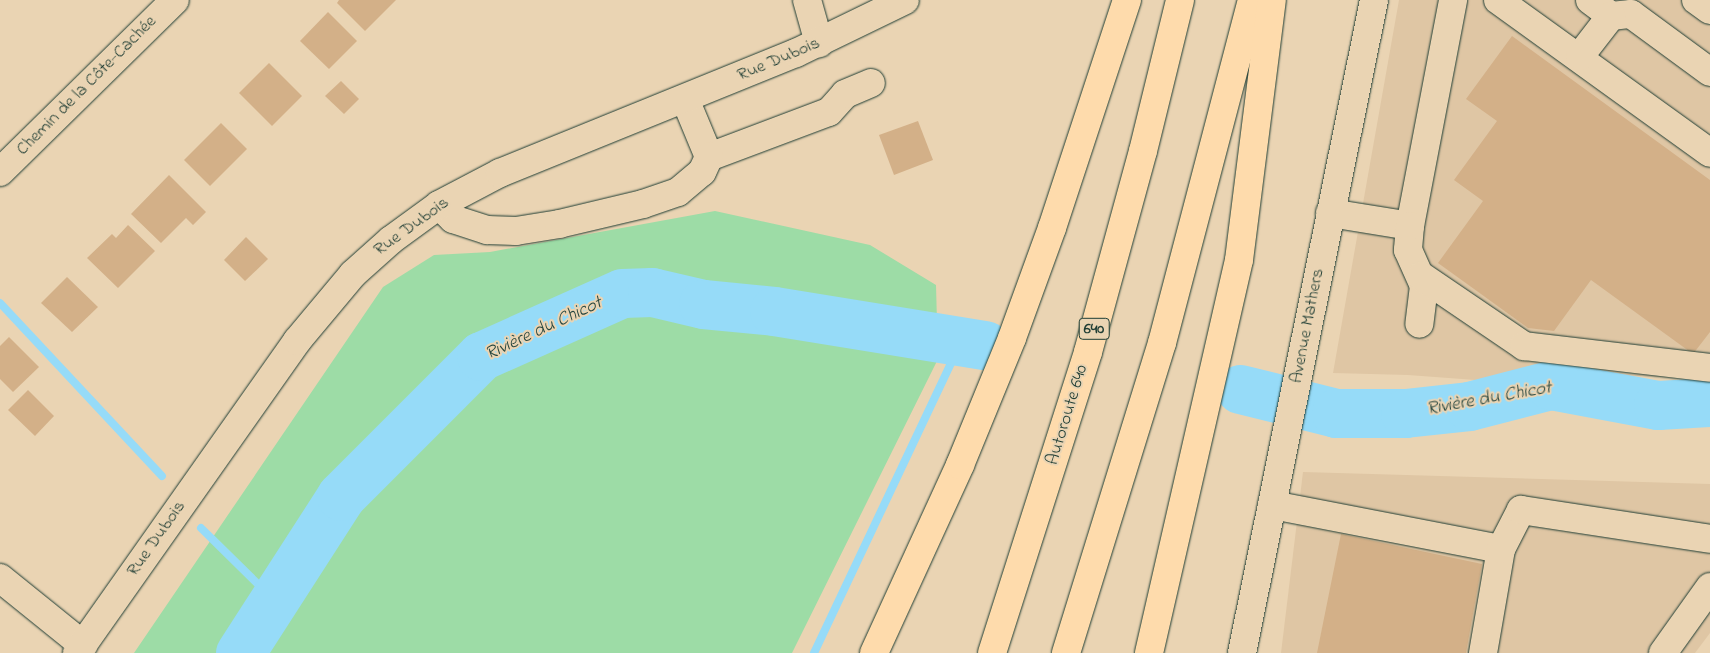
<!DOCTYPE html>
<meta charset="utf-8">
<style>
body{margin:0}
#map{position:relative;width:1710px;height:653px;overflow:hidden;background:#ead4b3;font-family:"Indie Flower",sans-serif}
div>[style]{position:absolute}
.built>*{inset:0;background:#dfc6a4}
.green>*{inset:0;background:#9ddca6}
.stream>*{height:8px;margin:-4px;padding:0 4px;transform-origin:4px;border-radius:4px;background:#96dbf8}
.river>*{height:49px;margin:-24.5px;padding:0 24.5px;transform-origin:24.5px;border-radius:24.5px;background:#96dbf8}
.building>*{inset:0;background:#d3b088}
.roads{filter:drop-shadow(0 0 1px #1f3d34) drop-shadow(0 0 1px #1f3d34)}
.minor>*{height:28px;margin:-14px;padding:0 14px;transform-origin:14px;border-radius:14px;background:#ead4b3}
.highway>*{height:28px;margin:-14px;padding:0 14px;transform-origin:14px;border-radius:14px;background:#fedbac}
span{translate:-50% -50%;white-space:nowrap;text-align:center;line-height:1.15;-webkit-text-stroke:4px #ead4b3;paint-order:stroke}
.shield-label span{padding:1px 4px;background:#ead4b3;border:1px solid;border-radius:4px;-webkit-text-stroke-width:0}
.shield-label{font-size:16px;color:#1f3d34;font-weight:700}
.street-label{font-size:18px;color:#1f3d34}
.water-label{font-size:19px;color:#25453e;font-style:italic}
</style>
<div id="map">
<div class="built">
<div style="clip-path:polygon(1399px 0,1710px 0,1710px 379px,1588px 374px,1516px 383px,1408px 375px,1333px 373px)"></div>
<div style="clip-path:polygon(1303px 472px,1710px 484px,1710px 633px,1695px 653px,1281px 653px)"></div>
</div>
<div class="green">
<div style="clip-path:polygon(715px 211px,870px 245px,936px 285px,938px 359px,792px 653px,134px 653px,383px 287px,434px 255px,490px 252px)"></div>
</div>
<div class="stream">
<div style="left:0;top:303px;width:237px;rotate:46.9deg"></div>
<div style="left:201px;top:528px;width:103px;rotate:44.6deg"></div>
<div style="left:814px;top:653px;width:344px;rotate:-64.7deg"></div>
</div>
<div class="river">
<div style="left:1240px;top:389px;width:99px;rotate:14deg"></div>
<div style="left:1336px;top:413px;width:69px"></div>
<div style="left:1405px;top:413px;width:64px;rotate:-6.2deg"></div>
<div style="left:1469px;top:406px;width:84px;rotate:-14.5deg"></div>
<div style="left:1550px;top:385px;width:110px;rotate:10.5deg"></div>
<div style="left:1658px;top:405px;width:52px;rotate:-3.3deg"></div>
<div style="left:240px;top:653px;width:187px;rotate:-57.2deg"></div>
<div style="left:341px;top:496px;width:198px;rotate:-45deg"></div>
<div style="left:481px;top:356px;width:154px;rotate:-24.1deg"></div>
<div style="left:622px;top:293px;width:30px;rotate:-2deg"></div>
<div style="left:652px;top:292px;width:52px;rotate:13.2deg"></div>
<div style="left:703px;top:304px;width:71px;rotate:5.6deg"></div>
<div style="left:774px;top:311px;width:214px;rotate:9.2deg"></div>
</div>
<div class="building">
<div style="clip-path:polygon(339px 0,396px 0,365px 31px,337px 3px)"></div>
<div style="clip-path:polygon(328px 12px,357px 41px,329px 69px,300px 41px)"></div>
<div style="clip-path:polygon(1512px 36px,1710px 180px,1710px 332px,1693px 354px,1591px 280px,1554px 331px,1528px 328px,1438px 263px,1483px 201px,1454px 180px,1497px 121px,1466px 99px)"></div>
<div style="clip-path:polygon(269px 63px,302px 96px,272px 126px,239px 93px)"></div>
<div style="clip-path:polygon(341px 81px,359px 99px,344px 114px,325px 96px)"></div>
<div style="clip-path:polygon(918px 121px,933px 160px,894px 175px,879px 135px)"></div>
<div style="clip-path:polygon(221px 123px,247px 149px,210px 186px,184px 160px)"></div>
<div style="clip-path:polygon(169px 175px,206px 212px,193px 225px,186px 218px,161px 243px,131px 214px)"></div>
<div style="clip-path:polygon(128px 225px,155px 251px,118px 288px,87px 258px,112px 234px,116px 238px)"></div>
<div style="clip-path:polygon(246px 237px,268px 259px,245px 281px,224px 260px)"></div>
<div style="clip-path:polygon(67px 277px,98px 307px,72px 332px,41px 303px)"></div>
<div style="clip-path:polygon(9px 337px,39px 367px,13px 392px,0 379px,0 346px)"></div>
<div style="clip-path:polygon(28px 390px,54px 416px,35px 436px,8px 410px)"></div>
<div style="clip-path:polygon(1341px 534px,1482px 564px,1466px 653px,1317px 653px)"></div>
</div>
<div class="roads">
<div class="minor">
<div style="left:807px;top:0;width:45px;rotate:74.4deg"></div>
<div style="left:1498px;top:0;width:261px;rotate:35.8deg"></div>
<div style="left:1590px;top:0;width:26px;rotate:37deg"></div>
<div style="left:1611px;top:16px;width:20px;rotate:-6deg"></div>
<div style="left:1631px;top:14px;width:98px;rotate:36.3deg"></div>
<div style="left:1696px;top:0;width:17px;rotate:36deg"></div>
<div style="left:1580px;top:56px;width:51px;rotate:-52.2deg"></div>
<div style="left:685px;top:99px;width:63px;rotate:67.5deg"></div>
<div style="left:709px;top:157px;width:128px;rotate:-20.6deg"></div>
<div style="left:829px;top:112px;width:24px;rotate:-48deg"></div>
<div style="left:845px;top:94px;width:28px;rotate:-23deg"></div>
<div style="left:0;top:172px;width:245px;rotate:-44.5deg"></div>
<div style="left:439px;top:205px;width:20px;rotate:45deg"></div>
<div style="left:453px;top:219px;width:36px;rotate:18deg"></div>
<div style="left:487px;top:230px;width:29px;rotate:2deg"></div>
<div style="left:516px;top:231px;width:44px;rotate:-9.2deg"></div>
<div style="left:559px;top:224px;width:86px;rotate:-13.4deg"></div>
<div style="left:643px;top:204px;width:37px;rotate:-19deg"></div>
<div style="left:678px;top:192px;width:31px;rotate:-40deg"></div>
<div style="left:702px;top:172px;width:17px;rotate:-65deg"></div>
<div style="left:1330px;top:213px;width:81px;rotate:9.2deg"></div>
<div style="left:1410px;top:226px;width:230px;rotate:-79.2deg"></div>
<div style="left:1410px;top:226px;width:24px;rotate:95deg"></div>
<div style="left:1408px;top:250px;width:39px;rotate:66deg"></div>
<div style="left:1424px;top:286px;width:38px;rotate:97deg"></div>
<div style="left:1421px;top:276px;width:125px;rotate:34.2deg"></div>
<div style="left:1524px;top:346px;width:187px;rotate:6.7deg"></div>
<div style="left:1272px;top:505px;width:233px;rotate:10.9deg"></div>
<div style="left:1501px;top:549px;width:106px;rotate:99.8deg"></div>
<div style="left:1501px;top:549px;width:44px;rotate:-62.9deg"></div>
<div style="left:1521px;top:510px;width:191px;rotate:8.7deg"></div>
<div style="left:0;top:578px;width:107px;rotate:38.9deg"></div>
<div style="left:77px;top:653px;width:382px;rotate:-54.8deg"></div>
<div style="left:297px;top:341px;width:87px;rotate:-50.1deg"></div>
<div style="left:353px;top:274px;width:51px;rotate:-41.8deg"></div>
<div style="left:391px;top:240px;width:59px;rotate:-36.1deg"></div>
<div style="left:439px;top:205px;width:69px;rotate:-27.7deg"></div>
<div style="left:500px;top:173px;width:319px;rotate:-22.1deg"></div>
<div style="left:796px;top:53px;width:121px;rotate:-25.9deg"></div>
<div style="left:1242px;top:653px;width:666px;rotate:-78.57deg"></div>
<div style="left:1663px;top:653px;width:81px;rotate:-54.5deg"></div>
</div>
<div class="highway">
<div style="left:874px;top:653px;width:207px;rotate:-65.4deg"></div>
<div style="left:960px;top:465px;width:137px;rotate:-67.7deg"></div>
<div style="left:1012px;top:338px;width:117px;rotate:-70deg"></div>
<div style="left:1052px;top:228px;width:240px;rotate:-71.8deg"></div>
<div style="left:992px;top:653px;width:316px;rotate:-72.3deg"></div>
<div style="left:1088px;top:352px;width:208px;rotate:-74.7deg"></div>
<div style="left:1143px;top:151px;width:155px;rotate:-76.2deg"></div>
<div style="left:1066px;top:653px;width:325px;rotate:-72.8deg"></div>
<div style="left:1162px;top:343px;width:355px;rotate:-75.3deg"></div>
<div style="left:1149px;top:653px;width:403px;rotate:-77.1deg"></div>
<div style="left:1239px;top:260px;width:262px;rotate:-82.8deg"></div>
</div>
</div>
<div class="shield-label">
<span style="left:1094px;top:329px">640</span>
</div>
<div class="street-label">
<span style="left:779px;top:60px;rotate:-23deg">Rue Dubois</span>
<span style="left:87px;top:86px;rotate:-45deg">Chemin de la Côte-Cachée</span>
<span style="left:412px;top:227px;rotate:-36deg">Rue Dubois</span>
<span style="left:1308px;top:326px;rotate:-79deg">Avenue Mathers</span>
<span style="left:1068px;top:415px;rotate:-73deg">Autoroute 640</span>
<span style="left:157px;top:539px;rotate:-55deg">Rue Dubois</span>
</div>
<div class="water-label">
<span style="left:544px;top:329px;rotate:-25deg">Rivière du Chicot</span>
<span style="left:1489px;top:399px;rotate:-10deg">Rivière du Chicot</span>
</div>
</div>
